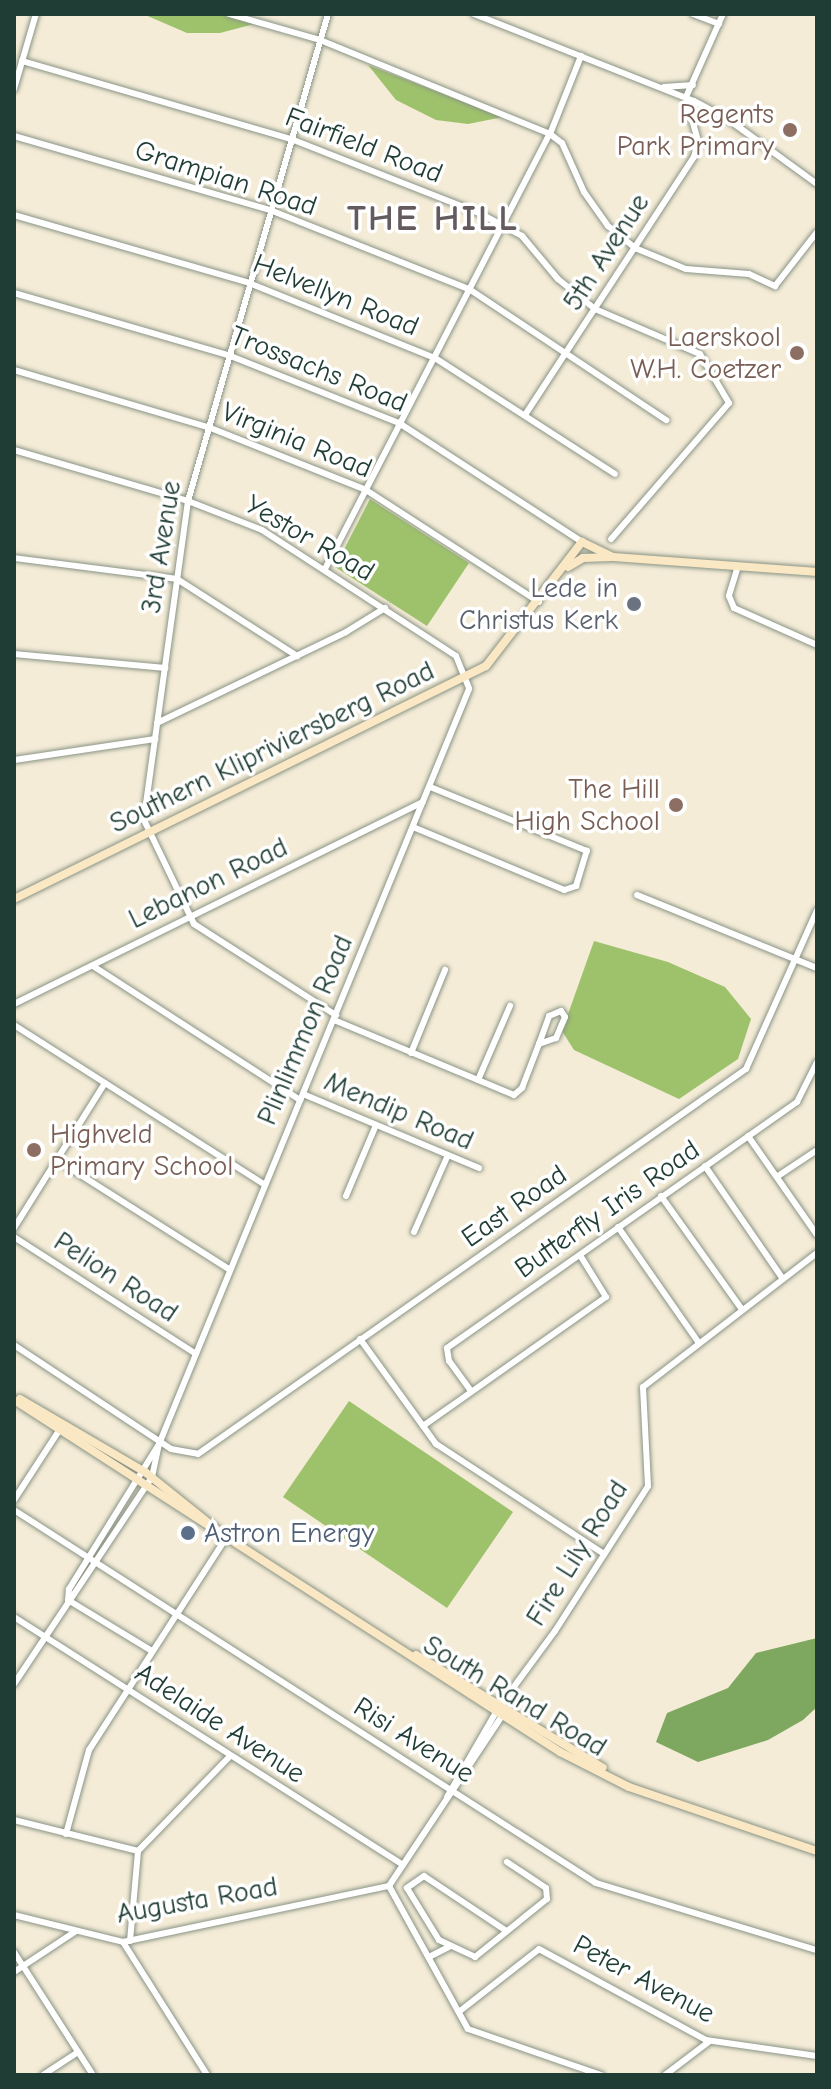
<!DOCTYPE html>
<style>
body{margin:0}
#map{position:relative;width:831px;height:2089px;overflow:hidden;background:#f4ecd7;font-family:"Comic Neue",sans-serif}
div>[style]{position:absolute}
.green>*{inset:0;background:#9ec26c}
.forest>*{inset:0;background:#7ea860}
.roads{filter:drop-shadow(0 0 2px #8a9486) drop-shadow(0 0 2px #8a9486)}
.street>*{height:6px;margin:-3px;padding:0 3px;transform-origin:3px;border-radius:3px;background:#fff}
.secondary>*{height:8px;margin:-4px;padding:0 4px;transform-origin:4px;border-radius:4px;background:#fae7c3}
.dots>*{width:22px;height:22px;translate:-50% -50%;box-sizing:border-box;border:4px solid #fff;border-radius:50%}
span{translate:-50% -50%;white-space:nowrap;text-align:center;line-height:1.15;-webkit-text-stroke:7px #fff;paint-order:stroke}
.education-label{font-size:28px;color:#785e54}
.right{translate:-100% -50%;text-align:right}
.left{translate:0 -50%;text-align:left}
.street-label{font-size:28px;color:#1f3d34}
.worship-label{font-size:28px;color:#5b616d}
.service-label{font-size:28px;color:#4e5e75}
.district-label{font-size:36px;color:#645b5e;font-weight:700;letter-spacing:2px}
.frame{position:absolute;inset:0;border:16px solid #1f3d34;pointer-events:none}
</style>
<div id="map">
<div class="green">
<div style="clip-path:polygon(143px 14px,220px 14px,254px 24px,220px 33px,187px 33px)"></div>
<div style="clip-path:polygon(368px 65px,503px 117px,468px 124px,436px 120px,396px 100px)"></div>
<div style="clip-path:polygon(370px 499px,469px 563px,427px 626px,335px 567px)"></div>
<div style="clip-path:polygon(594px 941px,668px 962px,725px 987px,751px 1019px,738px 1059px,679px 1099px,574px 1050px,562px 1031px)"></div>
<div style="clip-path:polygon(349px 1401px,513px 1512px,447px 1608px,283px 1497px)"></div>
</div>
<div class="forest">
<div style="clip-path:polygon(817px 1638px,817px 1707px,803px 1720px,768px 1740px,698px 1762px,656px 1742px,667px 1713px,728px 1688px,756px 1653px)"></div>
</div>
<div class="roads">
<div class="street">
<div style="left:229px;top:14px;width:95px;rotate:15.9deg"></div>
<div style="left:320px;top:40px;width:248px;rotate:22.2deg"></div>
<div style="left:550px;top:134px;width:15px;rotate:37deg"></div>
<div style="left:562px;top:143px;width:54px;rotate:65.8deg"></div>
<div style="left:584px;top:192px;width:42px;rotate:54.8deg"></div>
<div style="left:608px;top:226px;width:35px;rotate:39deg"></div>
<div style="left:635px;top:248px;width:55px;rotate:22.4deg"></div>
<div style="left:686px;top:269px;width:63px;rotate:4.5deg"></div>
<div style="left:749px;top:274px;width:29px;rotate:25deg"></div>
<div style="left:775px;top:286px;width:68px;rotate:-52.1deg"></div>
<div style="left:328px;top:14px;width:507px;rotate:106.04deg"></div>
<div style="left:188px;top:501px;width:322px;rotate:97.9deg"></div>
<div style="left:144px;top:820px;width:115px;rotate:64.3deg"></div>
<div style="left:194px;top:924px;width:169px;rotate:32.7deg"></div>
<div style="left:474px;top:14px;width:237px;rotate:21.6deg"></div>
<div style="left:694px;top:101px;width:40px;rotate:28deg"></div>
<div style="left:729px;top:120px;width:109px;rotate:36deg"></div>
<div style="left:693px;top:14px;width:28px;rotate:21deg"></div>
<div style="left:22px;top:61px;width:280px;rotate:16.2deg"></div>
<div style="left:291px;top:139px;width:204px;rotate:21.5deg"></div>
<div style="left:481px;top:214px;width:47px;rotate:28.2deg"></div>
<div style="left:522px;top:236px;width:56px;rotate:50.1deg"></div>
<div style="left:558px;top:279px;width:48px;rotate:39deg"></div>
<div style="left:595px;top:309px;width:114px;rotate:23.2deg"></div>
<div style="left:700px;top:354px;width:57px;rotate:59.4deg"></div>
<div style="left:729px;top:403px;width:180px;rotate:130.9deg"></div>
<div style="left:664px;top:87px;width:29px;rotate:-4deg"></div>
<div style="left:14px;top:89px;width:78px;rotate:-73.7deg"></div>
<div style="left:686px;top:97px;width:91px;rotate:-66deg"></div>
<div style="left:14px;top:136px;width:266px;rotate:16.1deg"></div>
<div style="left:270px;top:210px;width:214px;rotate:21.7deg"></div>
<div style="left:469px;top:289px;width:237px;rotate:33.6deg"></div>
<div style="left:14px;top:215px;width:245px;rotate:16.1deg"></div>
<div style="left:249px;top:283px;width:201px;rotate:22deg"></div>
<div style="left:435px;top:358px;width:214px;rotate:32.8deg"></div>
<div style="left:14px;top:293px;width:223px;rotate:16.2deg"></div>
<div style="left:228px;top:355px;width:184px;rotate:21.7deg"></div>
<div style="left:399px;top:423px;width:218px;rotate:33deg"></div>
<div style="left:14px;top:370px;width:202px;rotate:16.4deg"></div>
<div style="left:208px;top:427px;width:170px;rotate:21.7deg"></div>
<div style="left:366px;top:490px;width:206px;rotate:32.9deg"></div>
<div style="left:525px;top:415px;width:308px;rotate:-56.8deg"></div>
<div style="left:694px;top:157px;width:16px;rotate:-76deg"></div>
<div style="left:698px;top:141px;width:46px;rotate:-105.3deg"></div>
<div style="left:14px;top:450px;width:181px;rotate:16.3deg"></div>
<div style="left:188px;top:501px;width:79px;rotate:21.4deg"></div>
<div style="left:262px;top:530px;width:231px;rotate:33deg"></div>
<div style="left:456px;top:656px;width:35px;rotate:68deg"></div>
<div style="left:469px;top:689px;width:816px;rotate:112.32deg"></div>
<div style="left:159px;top:1444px;width:171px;rotate:121.8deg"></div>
<div style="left:69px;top:1589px;width:11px;rotate:95deg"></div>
<div style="left:14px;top:558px;width:164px;rotate:7.3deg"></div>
<div style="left:177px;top:579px;width:143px;rotate:32.7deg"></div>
<div style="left:738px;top:566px;width:31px;rotate:107deg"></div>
<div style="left:729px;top:596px;width:13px;rotate:67deg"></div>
<div style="left:734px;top:608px;width:91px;rotate:24deg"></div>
<div style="left:325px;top:569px;width:490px;rotate:-62.7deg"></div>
<div style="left:550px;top:134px;width:84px;rotate:-68.3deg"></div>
<div style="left:14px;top:654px;width:152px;rotate:5.3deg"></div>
<div style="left:157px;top:723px;width:210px;rotate:-25.7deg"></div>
<div style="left:346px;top:632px;width:46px;rotate:-31.6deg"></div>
<div style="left:14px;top:760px;width:143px;rotate:-8.5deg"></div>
<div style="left:413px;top:827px;width:164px;rotate:22.6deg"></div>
<div style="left:564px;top:890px;width:13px;rotate:-18deg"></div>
<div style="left:576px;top:886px;width:37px;rotate:-73deg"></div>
<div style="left:587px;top:851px;width:170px;rotate:-157.8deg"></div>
<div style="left:637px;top:895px;width:194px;rotate:22.1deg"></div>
<div style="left:93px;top:966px;width:247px;rotate:32.9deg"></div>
<div style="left:14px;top:1004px;width:456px;rotate:-26.3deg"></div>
<div style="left:334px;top:1020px;width:195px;rotate:22.6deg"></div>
<div style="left:514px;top:1095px;width:11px;rotate:-41deg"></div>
<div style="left:522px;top:1088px;width:47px;rotate:-68.9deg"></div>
<div style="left:539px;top:1044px;width:30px;rotate:-70deg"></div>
<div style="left:549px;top:1016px;width:13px;rotate:-23deg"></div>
<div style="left:561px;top:1011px;width:7px;rotate:56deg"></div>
<div style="left:565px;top:1017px;width:23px;rotate:113deg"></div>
<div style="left:556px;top:1038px;width:18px;rotate:161deg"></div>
<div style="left:14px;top:1025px;width:296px;rotate:32.5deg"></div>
<div style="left:411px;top:1053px;width:90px;rotate:-67.7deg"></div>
<div style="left:478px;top:1080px;width:81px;rotate:-66.6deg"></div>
<div style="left:303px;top:1094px;width:191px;rotate:22.8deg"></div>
<div style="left:748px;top:1136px;width:121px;rotate:55.1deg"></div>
<div style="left:57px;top:1160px;width:205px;rotate:32.4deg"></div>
<div style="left:705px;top:1166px;width:137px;rotate:55.4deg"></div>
<div style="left:778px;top:1176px;width:47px;rotate:-33.7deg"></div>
<div style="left:346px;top:1196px;width:77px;rotate:-67.1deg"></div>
<div style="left:661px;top:1196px;width:138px;rotate:54.5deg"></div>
<div style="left:618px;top:1227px;width:141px;rotate:55.1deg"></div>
<div style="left:14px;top:1228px;width:171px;rotate:-57.9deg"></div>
<div style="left:414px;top:1232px;width:84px;rotate:-66.2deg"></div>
<div style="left:14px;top:1237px;width:215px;rotate:32.7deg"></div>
<div style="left:360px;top:1339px;width:130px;rotate:54.1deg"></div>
<div style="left:436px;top:1444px;width:201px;rotate:33.2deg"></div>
<div style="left:14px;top:1345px;width:188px;rotate:33.5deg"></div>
<div style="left:171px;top:1449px;width:27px;rotate:10deg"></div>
<div style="left:198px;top:1454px;width:670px;rotate:-35.09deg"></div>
<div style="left:746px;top:1069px;width:174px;rotate:-65.9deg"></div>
<div style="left:471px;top:1391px;width:37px;rotate:-126deg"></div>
<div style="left:449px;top:1361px;width:13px;rotate:-99deg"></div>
<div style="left:447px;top:1348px;width:428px;rotate:-35.1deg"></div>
<div style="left:797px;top:1102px;width:45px;rotate:-63.4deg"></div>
<div style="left:423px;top:1426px;width:224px;rotate:-35.2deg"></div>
<div style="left:606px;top:1297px;width:49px;rotate:-121.8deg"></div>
<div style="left:14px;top:1500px;width:88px;rotate:-57deg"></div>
<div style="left:14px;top:1510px;width:691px;rotate:32.66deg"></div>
<div style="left:596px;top:1883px;width:231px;rotate:16.9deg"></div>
<div style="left:68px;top:1600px;width:98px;rotate:31.3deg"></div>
<div style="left:14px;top:1617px;width:461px;rotate:32.5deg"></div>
<div style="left:14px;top:1684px;width:249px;rotate:-56.3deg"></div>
<div style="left:152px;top:1477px;width:34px;rotate:-78deg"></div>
<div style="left:447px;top:1797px;width:104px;rotate:-60deg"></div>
<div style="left:499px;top:1707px;width:94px;rotate:-53.6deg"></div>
<div style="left:555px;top:1631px;width:172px;rotate:-57.3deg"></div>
<div style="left:648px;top:1486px;width:99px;rotate:-92.9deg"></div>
<div style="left:643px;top:1387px;width:220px;rotate:-37.6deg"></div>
<div style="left:14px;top:1820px;width:128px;rotate:14deg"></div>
<div style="left:66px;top:1834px;width:87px;rotate:-74.7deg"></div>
<div style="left:89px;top:1750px;width:254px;rotate:-57.1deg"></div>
<div style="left:389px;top:1886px;width:163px;rotate:61.1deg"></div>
<div style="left:468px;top:2029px;width:141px;rotate:19.1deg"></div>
<div style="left:389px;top:1886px;width:208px;rotate:-56.4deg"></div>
<div style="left:14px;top:1915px;width:112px;rotate:13.9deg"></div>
<div style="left:123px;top:1942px;width:272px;rotate:-11.9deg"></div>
<div style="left:505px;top:1930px;width:97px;rotate:-146.3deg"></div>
<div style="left:424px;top:1876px;width:21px;rotate:145deg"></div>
<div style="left:407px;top:1888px;width:61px;rotate:58.4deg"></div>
<div style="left:439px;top:1940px;width:40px;rotate:25deg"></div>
<div style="left:475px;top:1957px;width:92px;rotate:-38.9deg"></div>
<div style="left:547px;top:1899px;width:11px;rotate:-95deg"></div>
<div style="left:546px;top:1888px;width:47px;rotate:-146.3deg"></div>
<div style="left:130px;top:1941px;width:90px;rotate:-84.9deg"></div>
<div style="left:138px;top:1851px;width:132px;rotate:-45.9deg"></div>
<div style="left:123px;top:1942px;width:157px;rotate:57.7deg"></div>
<div style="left:14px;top:1952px;width:146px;rotate:57.3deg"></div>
<div style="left:429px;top:1957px;width:22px;rotate:-27deg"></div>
<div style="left:14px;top:1972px;width:74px;rotate:-33.5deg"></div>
<div style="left:460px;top:2011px;width:100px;rotate:-38.1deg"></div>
<div style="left:539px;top:1949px;width:190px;rotate:28.6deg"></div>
<div style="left:706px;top:2040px;width:112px;rotate:8.2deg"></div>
<div style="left:43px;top:2075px;width:42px;rotate:-33.3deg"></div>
<div style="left:665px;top:2075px;width:56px;rotate:-37.1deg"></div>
</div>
<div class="secondary">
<div style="left:568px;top:567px;width:17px;rotate:-31deg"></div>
<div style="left:583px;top:558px;width:30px;rotate:-2deg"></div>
<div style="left:613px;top:557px;width:205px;rotate:4.2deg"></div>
<div style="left:14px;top:899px;width:526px;rotate:-26.27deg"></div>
<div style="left:486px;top:666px;width:157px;rotate:-52.3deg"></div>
<div style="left:582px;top:542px;width:34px;rotate:26deg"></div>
<div style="left:20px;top:1399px;width:145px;rotate:30.3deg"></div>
<div style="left:145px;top:1472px;width:102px;rotate:38.7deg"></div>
<div style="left:14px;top:1400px;width:650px;rotate:32.81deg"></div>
<div style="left:560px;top:1752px;width:77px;rotate:26.9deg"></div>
<div style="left:629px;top:1787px;width:199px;rotate:18.8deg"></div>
<div style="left:416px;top:1655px;width:218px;rotate:31.1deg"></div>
</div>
</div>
<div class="dots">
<div style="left:790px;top:130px;background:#8d6e63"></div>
<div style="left:797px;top:353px;background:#8d6e63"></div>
<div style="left:634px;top:604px;background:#6b7280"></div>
<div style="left:676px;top:805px;background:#8d6e63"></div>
<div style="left:34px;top:1150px;background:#8d6e63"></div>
<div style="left:188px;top:1533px;background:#5c6f8a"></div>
</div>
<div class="education-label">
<span class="right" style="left:774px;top:130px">Regents<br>Park Primary</span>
<span class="right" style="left:781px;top:353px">Laerskool<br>W.H. Coetzer</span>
<span class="right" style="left:660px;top:805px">The Hill<br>High School</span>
<span class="left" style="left:50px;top:1150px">Highveld<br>Primary School</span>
</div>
<div class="street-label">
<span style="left:364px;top:145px;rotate:21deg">Fairfield Road</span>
<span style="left:226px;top:178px;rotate:18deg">Grampian Road</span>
<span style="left:606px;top:252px;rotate:-57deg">5th Avenue</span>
<span style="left:336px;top:295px;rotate:22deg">Helvellyn Road</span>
<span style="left:319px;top:369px;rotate:22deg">Trossachs Road</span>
<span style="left:297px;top:440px;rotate:22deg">Virginia Road</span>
<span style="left:310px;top:538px;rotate:30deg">Yestor Road</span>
<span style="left:161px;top:547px;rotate:-81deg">3rd Avenue</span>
<span style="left:272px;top:747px;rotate:-26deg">Southern Klipriviersberg Road</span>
<span style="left:208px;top:883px;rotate:-26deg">Lebanon Road</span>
<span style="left:305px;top:1030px;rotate:-67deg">Plinlimmon Road</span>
<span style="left:399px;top:1111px;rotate:23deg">Mendip Road</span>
<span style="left:514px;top:1206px;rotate:-35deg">East Road</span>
<span style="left:607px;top:1209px;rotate:-35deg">Butterfly Iris Road</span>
<span style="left:116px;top:1277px;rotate:33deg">Pelion Road</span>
<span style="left:577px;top:1553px;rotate:-58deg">Fire Lily Road</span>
<span style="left:515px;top:1696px;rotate:31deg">South Rand Road</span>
<span style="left:220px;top:1723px;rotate:33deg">Adelaide Avenue</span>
<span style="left:414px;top:1740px;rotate:32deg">Risi Avenue</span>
<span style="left:197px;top:1900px;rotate:-10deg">Augusta Road</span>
<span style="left:644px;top:1979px;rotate:28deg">Peter Avenue</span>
</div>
<div class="worship-label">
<span class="right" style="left:618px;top:604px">Lede in<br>Christus Kerk</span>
</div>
<div class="service-label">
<span class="left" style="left:204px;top:1533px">Astron Energy</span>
</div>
<div class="district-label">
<span style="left:433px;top:219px">THE HILL</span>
</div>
<div class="frame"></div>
</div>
